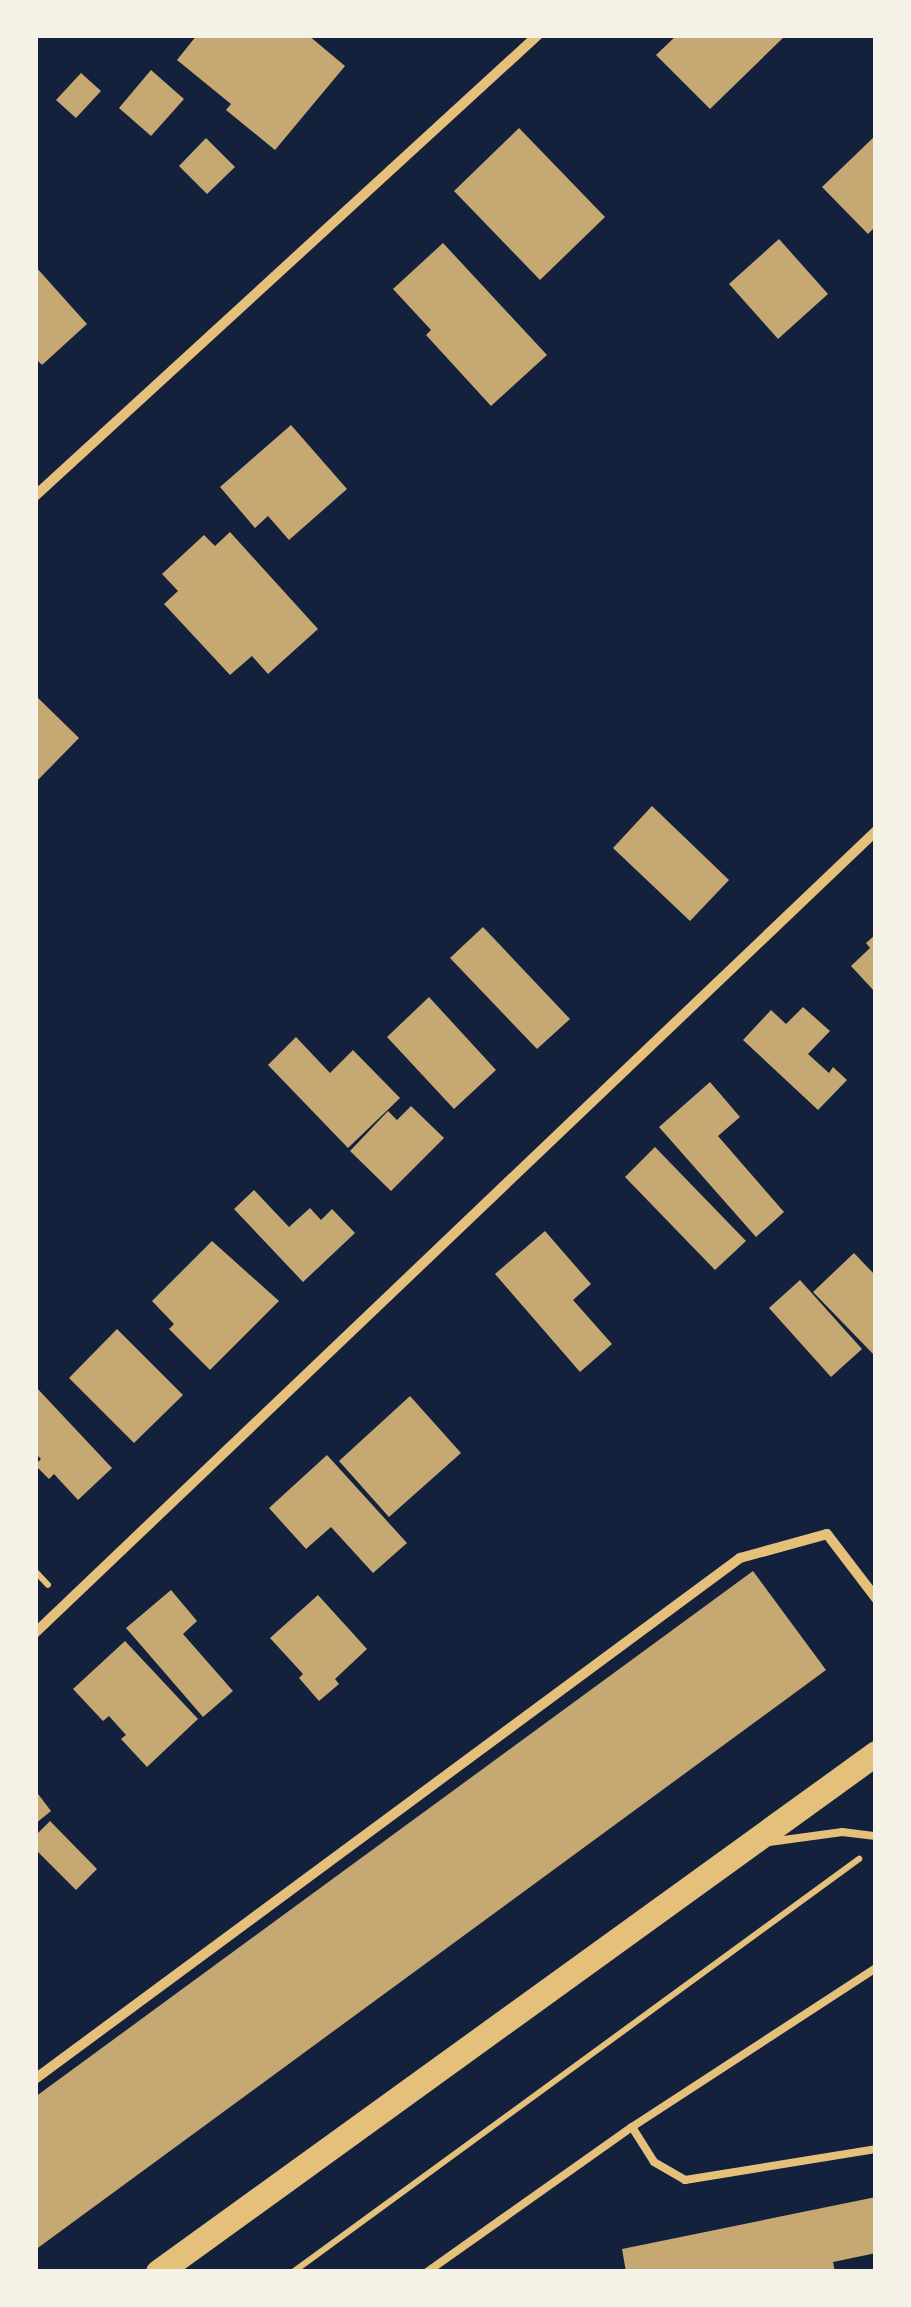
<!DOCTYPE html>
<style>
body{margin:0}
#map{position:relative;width:911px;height:2307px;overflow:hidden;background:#14213d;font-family:"Asap Condensed",sans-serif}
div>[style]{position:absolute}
.building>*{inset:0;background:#c6a872}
.path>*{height:6px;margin:-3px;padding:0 3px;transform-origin:3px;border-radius:3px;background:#e5c07b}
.service>*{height:8px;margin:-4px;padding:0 4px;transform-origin:4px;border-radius:4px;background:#e5c07b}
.minor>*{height:10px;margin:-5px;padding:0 5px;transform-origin:5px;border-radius:5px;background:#e5c07b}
.primary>*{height:25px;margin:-12.5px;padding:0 12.5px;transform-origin:12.5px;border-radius:12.5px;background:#e5c07b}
span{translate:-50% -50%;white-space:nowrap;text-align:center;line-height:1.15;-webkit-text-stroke:10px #f6f1e7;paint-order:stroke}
.frame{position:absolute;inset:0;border:38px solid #f6f1e7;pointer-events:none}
</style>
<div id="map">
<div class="building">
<div style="clip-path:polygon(197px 35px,308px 35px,345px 66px,275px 150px,226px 110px,231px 104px,177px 60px)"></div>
<div style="clip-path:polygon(677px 35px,786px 35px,710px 109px,656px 55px)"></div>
<div style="clip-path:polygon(151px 70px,184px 99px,151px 136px,119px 108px)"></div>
<div style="clip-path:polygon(81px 73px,101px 91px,76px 118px,56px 100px)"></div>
<div style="clip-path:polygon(519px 128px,605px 217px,540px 280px,454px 191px)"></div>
<div style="clip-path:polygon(876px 135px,876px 226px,868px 234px,822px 187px)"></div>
<div style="clip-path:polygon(206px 138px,235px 167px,207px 194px,179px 166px)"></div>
<div style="clip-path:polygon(779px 239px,828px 294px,778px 339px,729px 284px)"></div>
<div style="clip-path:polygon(443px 243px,547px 355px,491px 406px,426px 335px,431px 330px,393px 289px)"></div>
<div style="clip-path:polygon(35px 266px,87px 324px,42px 365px,35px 358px)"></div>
<div style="clip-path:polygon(291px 425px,347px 489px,289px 540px,268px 516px,255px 528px,220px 487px)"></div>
<div style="clip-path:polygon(230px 532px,318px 629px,268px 674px,252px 656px,230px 675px,164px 604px,178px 591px,162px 574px,204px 535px,215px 546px)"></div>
<div style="clip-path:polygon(35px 695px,79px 738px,35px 783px)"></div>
<div style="clip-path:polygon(652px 806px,729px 880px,690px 921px,613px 848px)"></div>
<div style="clip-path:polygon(483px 927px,570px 1019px,537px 1049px,450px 958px)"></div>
<div style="clip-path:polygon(876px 934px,876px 993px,851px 966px,870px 948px,866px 943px)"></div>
<div style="clip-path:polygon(429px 997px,496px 1070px,454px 1109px,387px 1037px)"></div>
<div style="clip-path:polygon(803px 1007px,830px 1031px,808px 1054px,829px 1073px,833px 1067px,847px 1080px,818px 1110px,743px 1040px,771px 1010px,786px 1024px)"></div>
<div style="clip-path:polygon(296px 1037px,330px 1073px,353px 1050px,400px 1098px,348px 1148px,268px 1065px)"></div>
<div style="clip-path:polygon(710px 1082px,740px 1117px,718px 1136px,784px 1212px,756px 1237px,659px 1127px)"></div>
<div style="clip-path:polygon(411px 1106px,444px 1138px,391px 1191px,350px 1151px,388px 1111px,397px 1120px)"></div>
<div style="clip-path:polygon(655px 1147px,746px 1241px,715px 1270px,625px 1177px)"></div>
<div style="clip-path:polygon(254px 1190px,289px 1227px,310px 1208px,321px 1220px,332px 1209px,355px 1233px,303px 1282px,234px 1209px)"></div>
<div style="clip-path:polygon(545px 1231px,591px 1284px,573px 1300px,612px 1344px,580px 1372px,495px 1274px)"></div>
<div style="clip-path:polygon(212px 1241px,279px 1301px,210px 1370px,169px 1329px,174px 1324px,152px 1301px)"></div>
<div style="clip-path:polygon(854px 1253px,876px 1276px,876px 1357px,813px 1292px)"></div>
<div style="clip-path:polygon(800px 1280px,862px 1349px,831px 1377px,769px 1308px)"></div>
<div style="clip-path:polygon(117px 1329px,183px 1395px,134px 1443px,69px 1378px)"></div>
<div style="clip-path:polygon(35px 1386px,112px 1468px,78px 1500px,54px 1474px,49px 1479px,35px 1465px,41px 1459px,35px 1453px)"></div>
<div style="clip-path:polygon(410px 1396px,461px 1453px,389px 1517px,339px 1461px)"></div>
<div style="clip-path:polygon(327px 1455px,407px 1543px,373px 1573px,331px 1527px,306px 1549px,269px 1508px)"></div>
<div style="clip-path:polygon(753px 1571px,826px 1670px,35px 2250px,35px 2097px)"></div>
<div style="clip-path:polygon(171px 1590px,197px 1621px,183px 1634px,233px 1691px,203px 1717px,126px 1628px)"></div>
<div style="clip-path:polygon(318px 1595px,367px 1649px,335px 1679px,339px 1684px,319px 1701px,299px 1678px,303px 1674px,270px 1638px)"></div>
<div style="clip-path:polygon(125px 1641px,198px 1719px,147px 1767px,121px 1739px,126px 1735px,109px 1716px,103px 1721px,73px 1689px)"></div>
<div style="clip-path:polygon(35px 1790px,51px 1811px,35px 1824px)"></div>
<div style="clip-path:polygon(50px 1821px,97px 1869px,76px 1890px,35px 1849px,35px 1836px)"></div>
<div style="clip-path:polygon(876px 2197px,876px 2253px,833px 2262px,835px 2272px,626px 2272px,622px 2249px)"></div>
</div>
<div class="path">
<div style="left:35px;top:1571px;width:19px;rotate:47deg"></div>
<div style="left:293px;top:2272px;width:701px;rotate:-36.12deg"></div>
</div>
<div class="service">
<div style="left:769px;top:1842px;width:74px;rotate:-7.8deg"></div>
<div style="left:842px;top:1832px;width:34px;rotate:7deg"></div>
<div style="left:632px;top:2127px;width:41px;rotate:57.8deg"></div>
<div style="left:654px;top:2162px;width:36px;rotate:30deg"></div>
<div style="left:685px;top:2180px;width:193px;rotate:-9.2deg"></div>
<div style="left:427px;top:2272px;width:251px;rotate:-35.3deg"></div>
<div style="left:632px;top:2127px;width:291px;rotate:-33.1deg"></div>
</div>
<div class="minor">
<div style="left:35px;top:496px;width:682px;rotate:-42.51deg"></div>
<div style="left:35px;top:1633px;width:1162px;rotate:-43.64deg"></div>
<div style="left:35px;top:2079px;width:877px;rotate:-36.46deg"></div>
<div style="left:740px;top:1558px;width:90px;rotate:-15.4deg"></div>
<div style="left:827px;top:1534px;width:81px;rotate:52.6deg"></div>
</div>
<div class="primary">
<div style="left:158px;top:2272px;width:886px;rotate:-35.86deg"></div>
</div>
<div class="frame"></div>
</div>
